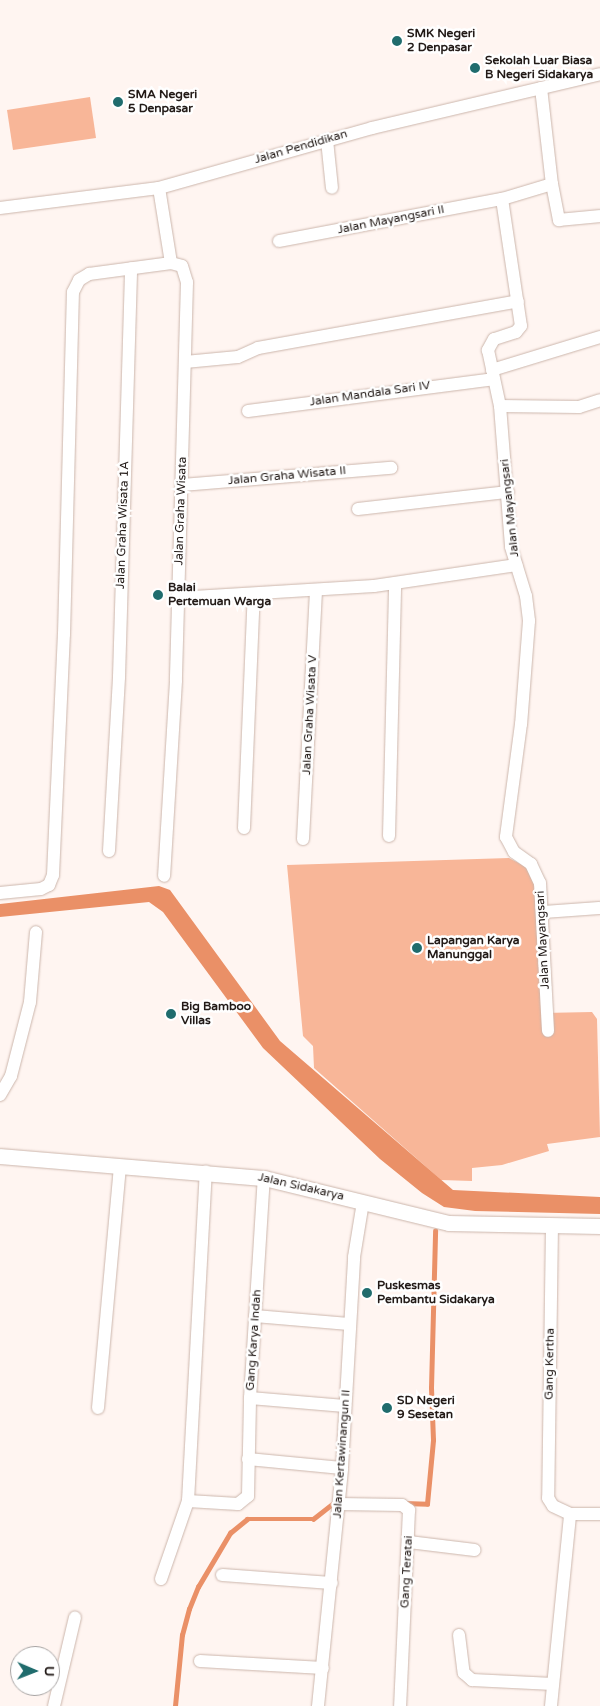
<!DOCTYPE html>
<style>
body{margin:0}
#map{position:relative;width:600px;height:1706px;overflow:hidden;background:#fff5f1;font-family:"Varela Round",sans-serif}
div>[style]{position:absolute}
.green>*{inset:0;background:#f8b698}
.water>*{inset:0;background:#ea9067}
.stream>*{height:4.5px;margin:-2.25px;padding:0 2.25px;transform-origin:2.25px;border-radius:2.25px;background:#ea9067}
.roads{filter:drop-shadow(0 0 1px #ccb6ac) drop-shadow(0 0 1px #ccb6ac)}
.minor>*{height:12px;margin:-6px;padding:0 6px;transform-origin:6px;border-radius:6px;background:#fff}
.tertiary>*{height:15px;margin:-7.5px;padding:0 7.5px;transform-origin:7.5px;border-radius:7.5px;background:#fff}
.dots>*{width:14px;height:14px;translate:-50% -50%;box-sizing:border-box;border:2px solid #fff;border-radius:50%}
span{translate:-50% -50%;white-space:nowrap;text-align:center;line-height:1.15;-webkit-text-stroke:5px #fff;paint-order:stroke}
.poi-label{font-size:12px;color:#221a17;font-weight:700}
.left{translate:0 -50%;text-align:left}
.street-label{font-size:12px;color:#221a17}
.north{position:absolute;left:10px;top:1646px;width:50px;height:50px;box-sizing:border-box;background:#fff;border:1px solid #a7a3a2;border-radius:50%;rotate:91deg;font-size:14px;font-weight:700;line-height:20px;text-align:center;color:#221a17}
.north::after{content:'';display:block;margin:auto;width:18px;height:22px;background:#206c6d;clip-path:polygon(50% 0,100% 100%,50% 72%,0 100%)}
</style>
<div id="map">
<div class="green">
<div style="clip-path:polygon(90px 97px,96px 138px,13px 150px,7px 110px)"></div>
<div style="clip-path:polygon(509px 858px,532px 870px,537px 883px,543px 1013px,592px 1012px,597px 1019px,600px 1137px,547px 1144px,549px 1151px,502px 1165px,472px 1168px,472px 1181px,441px 1180px,314px 1068px,313px 1046px,303px 1036px,287px 865px)"></div>
</div>
<div class="water">
<div style="clip-path:polygon(159px 886px,170px 890px,280px 1041px,453px 1190px,600px 1197px,600px 1214px,475px 1211px,444px 1207px,422px 1193px,380px 1159px,263px 1048px,163px 912px,149px 902px,0 917px,0 904px)"></div>
</div>
<div class="stream">
<div style="left:404px;top:1503px;width:23px;rotate:2deg"></div>
<div style="left:427px;top:1504px;width:64px;rotate:-84.6deg"></div>
<div style="left:433px;top:1440px;width:52px;rotate:-92.2deg"></div>
<div style="left:431px;top:1388px;width:157px;rotate:-88.5deg"></div>
<div style="left:175px;top:1706px;width:71px;rotate:-84.4deg"></div>
<div style="left:182px;top:1635px;width:27px;rotate:-75deg"></div>
<div style="left:189px;top:1609px;width:24px;rotate:-68deg"></div>
<div style="left:198px;top:1587px;width:63px;rotate:-59.3deg"></div>
<div style="left:230px;top:1533px;width:22px;rotate:-39deg"></div>
<div style="left:247px;top:1519px;width:66px"></div>
<div style="left:313px;top:1519px;width:28px;rotate:-38deg"></div>
</div>
<div class="roads">
<div class="minor">
<div style="left:541px;top:88px;width:97px;rotate:83.5deg"></div>
<div style="left:552px;top:184px;width:52px;rotate:163.3deg"></div>
<div style="left:502px;top:199px;width:128px;rotate:81.5deg"></div>
<div style="left:521px;top:326px;width:8px;rotate:130deg"></div>
<div style="left:516px;top:332px;width:23px;rotate:162deg"></div>
<div style="left:494px;top:339px;width:13px;rotate:119deg"></div>
<div style="left:488px;top:350px;width:57px;rotate:77.9deg"></div>
<div style="left:500px;top:406px;width:141px;rotate:85.5deg"></div>
<div style="left:511px;top:547px;width:51px;rotate:73deg"></div>
<div style="left:526px;top:596px;width:25px;rotate:83deg"></div>
<div style="left:529px;top:621px;width:103px;rotate:94.4deg"></div>
<div style="left:521px;top:724px;width:114px;rotate:97.6deg"></div>
<div style="left:506px;top:837px;width:17px;rotate:62deg"></div>
<div style="left:514px;top:852px;width:21px;rotate:35deg"></div>
<div style="left:531px;top:864px;width:21px;rotate:65deg"></div>
<div style="left:540px;top:883px;width:148px;rotate:86.9deg"></div>
<div style="left:327px;top:140px;width:48px;rotate:84.1deg"></div>
<div style="left:552px;top:184px;width:37px;rotate:79deg"></div>
<div style="left:559px;top:220px;width:41px;rotate:-5.6deg"></div>
<div style="left:159px;top:188px;width:76px;rotate:80.9deg"></div>
<div style="left:0;top:208px;width:160px;rotate:-7.2deg"></div>
<div style="left:159px;top:188px;width:221px;rotate:-15.7deg"></div>
<div style="left:372px;top:128px;width:234px;rotate:-13.3deg"></div>
<div style="left:279px;top:241px;width:227px;rotate:-10.7deg"></div>
<div style="left:185px;top:362px;width:53px;rotate:-5.4deg"></div>
<div style="left:238px;top:357px;width:22px;rotate:-24deg"></div>
<div style="left:258px;top:348px;width:264px;rotate:-10.2deg"></div>
<div style="left:492px;top:370px;width:113px;rotate:-17deg"></div>
<div style="left:500px;top:406px;width:79px;rotate:0.7deg"></div>
<div style="left:579px;top:407px;width:22px;rotate:-18deg"></div>
<div style="left:248px;top:411px;width:247px;rotate:-7.4deg"></div>
<div style="left:182px;top:485px;width:210px;rotate:-4.7deg"></div>
<div style="left:358px;top:509px;width:151px;rotate:-6.5deg"></div>
<div style="left:177px;top:598px;width:197px;rotate:-3.5deg"></div>
<div style="left:374px;top:586px;width:144px;rotate:-8.4deg"></div>
<div style="left:244px;top:828px;width:234px;rotate:-87.6deg"></div>
<div style="left:389px;top:836px;width:252px;rotate:-88.6deg"></div>
<div style="left:303px;top:839px;width:249px;rotate:-87deg"></div>
<div style="left:109px;top:851px;width:174px;rotate:-86.7deg"></div>
<div style="left:119px;top:677px;width:409px;rotate:-88.3deg"></div>
<div style="left:0;top:893px;width:41px;rotate:-5.6deg"></div>
<div style="left:41px;top:889px;width:9px;rotate:-27deg"></div>
<div style="left:49px;top:885px;width:11px;rotate:-68deg"></div>
<div style="left:53px;top:875px;width:241px;rotate:-87.4deg"></div>
<div style="left:64px;top:634px;width:342px;rotate:-88.5deg"></div>
<div style="left:73px;top:292px;width:13px;rotate:-63deg"></div>
<div style="left:79px;top:280px;width:12px;rotate:-31deg"></div>
<div style="left:89px;top:274px;width:83px;rotate:-7.6deg"></div>
<div style="left:171px;top:263px;width:11px;rotate:15deg"></div>
<div style="left:182px;top:266px;width:17px;rotate:73deg"></div>
<div style="left:187px;top:282px;width:399px;rotate:91.6deg"></div>
<div style="left:176px;top:681px;width:195px;rotate:93.5deg"></div>
<div style="left:543px;top:912px;width:57px;rotate:-4deg"></div>
<div style="left:0;top:1095px;width:22px;rotate:-60deg"></div>
<div style="left:11px;top:1076px;width:76px;rotate:-75.6deg"></div>
<div style="left:30px;top:1002px;width:70px;rotate:-85.1deg"></div>
<div style="left:552px;top:1225px;width:273px;rotate:90.8deg"></div>
<div style="left:548px;top:1498px;width:9px;rotate:58deg"></div>
<div style="left:553px;top:1506px;width:19px;rotate:25deg"></div>
<div style="left:570px;top:1514px;width:30px"></div>
<div style="left:255px;top:1316px;width:94px;rotate:4.9deg"></div>
<div style="left:250px;top:1398px;width:95px;rotate:4.8deg"></div>
<div style="left:98px;top:1408px;width:242px;rotate:-84.8deg"></div>
<div style="left:248px;top:1459px;width:94px;rotate:5.5deg"></div>
<div style="left:188px;top:1501px;width:50px;rotate:3.4deg"></div>
<div style="left:238px;top:1504px;width:13px;rotate:-39deg"></div>
<div style="left:248px;top:1496px;width:98px;rotate:-88.8deg"></div>
<div style="left:250px;top:1398px;width:220px;rotate:-86.4deg"></div>
<div style="left:339px;top:1504px;width:63px;rotate:0.9deg"></div>
<div style="left:402px;top:1505px;width:9px;rotate:36deg"></div>
<div style="left:409px;top:1510px;width:196px;rotate:92.6deg"></div>
<div style="left:409px;top:1542px;width:66px;rotate:6.9deg"></div>
<div style="left:222px;top:1575px;width:110px;rotate:4.2deg"></div>
<div style="left:161px;top:1579px;width:83px;rotate:-70.9deg"></div>
<div style="left:188px;top:1501px;width:330px;rotate:-86.9deg"></div>
<div style="left:459px;top:1635px;width:38px;rotate:83deg"></div>
<div style="left:464px;top:1673px;width:11px;rotate:41deg"></div>
<div style="left:472px;top:1680px;width:81px;rotate:2.8deg"></div>
<div style="left:200px;top:1661px;width:123px;rotate:3.3deg"></div>
<div style="left:54px;top:1706px;width:91px;rotate:-76.7deg"></div>
<div style="left:318px;top:1706px;width:239px;rotate:-84.2deg"></div>
<div style="left:342px;top:1468px;width:211px;rotate:-86.7deg"></div>
<div style="left:354px;top:1257px;width:56px;rotate:-80.7deg"></div>
<div style="left:551px;top:1706px;width:193px;rotate:-84.3deg"></div>
</div>
<div class="tertiary">
<div style="left:0;top:1156px;width:265px;rotate:4.8deg"></div>
<div style="left:264px;top:1178px;width:190px;rotate:13.7deg"></div>
<div style="left:449px;top:1223px;width:151px;rotate:1.1deg"></div>
</div>
</div>
<div class="dots">
<div style="left:397px;top:41px;background:#206c6d"></div>
<div style="left:475px;top:68px;background:#206c6d"></div>
<div style="left:118px;top:102px;background:#206c6d"></div>
<div style="left:158px;top:595px;background:#206c6d"></div>
<div style="left:417px;top:948px;background:#206c6d"></div>
<div style="left:171px;top:1014px;background:#206c6d"></div>
<div style="left:367px;top:1293px;background:#206c6d"></div>
<div style="left:387px;top:1408px;background:#206c6d"></div>
</div>
<div class="poi-label">
<span class="left" style="left:407px;top:41px">SMK Negeri<br>2 Denpasar</span>
<span class="left" style="left:485px;top:68px">Sekolah Luar Biasa<br>B Negeri Sidakarya</span>
<span class="left" style="left:128px;top:102px">SMA Negeri<br>5 Denpasar</span>
<span class="left" style="left:168px;top:595px">Balai<br>Pertemuan Warga</span>
<span class="left" style="left:427px;top:948px">Lapangan Karya<br>Manunggal</span>
<span class="left" style="left:181px;top:1014px">Big Bamboo<br>Villas</span>
<span class="left" style="left:377px;top:1293px">Puskesmas<br>Pembantu Sidakarya</span>
<span class="left" style="left:397px;top:1408px">SD Negeri<br>9 Sesetan</span>
</div>
<div class="street-label">
<span style="left:301px;top:147px;rotate:-16deg">Jalan Pendidikan</span>
<span style="left:391px;top:220px;rotate:-11deg">Jalan Mayangsari II</span>
<span style="left:370px;top:394px;rotate:-8deg">Jalan Mandala Sari IV</span>
<span style="left:287px;top:476px;rotate:-5deg">Jalan Graha Wisata II</span>
<span style="left:510px;top:508px;rotate:-96deg">Jalan Mayangsari</span>
<span style="left:181px;top:511px;rotate:-88deg">Jalan Graha Wisata</span>
<span style="left:123px;top:525px;rotate:-88deg">Jalan Graha Wisata 1A</span>
<span style="left:310px;top:715px;rotate:-87deg">Jalan Graha Wisata V</span>
<span style="left:543px;top:940px;rotate:-93deg">Jalan Mayangsari</span>
<span style="left:301px;top:1187px;rotate:13deg">Jalan Sidakarya</span>
<span style="left:254px;top:1340px;rotate:-86deg">Gang Karya Indah</span>
<span style="left:550px;top:1364px;rotate:-89deg">Gang Kertha</span>
<span style="left:342px;top:1454px;rotate:-86deg">Jalan Kertawinangun II</span>
<span style="left:407px;top:1572px;rotate:-87deg">Gang Teratai</span>
</div>
<div class="north">U</div>
</div>
